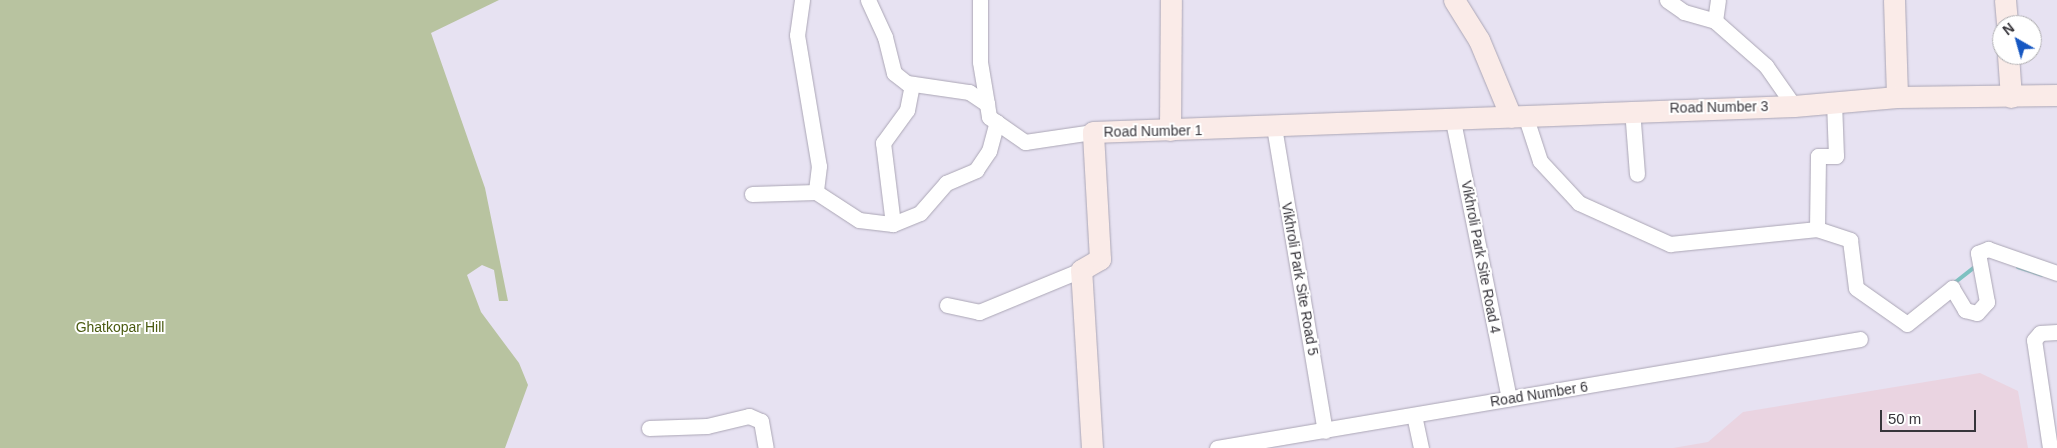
<!DOCTYPE html>
<style>
body{margin:0}
#map{position:relative;width:2057px;height:448px;overflow:hidden;background:#e7e2f2;font-family:Arial,sans-serif}
div>[style]{position:absolute}
.industrial>*{inset:0;background:#ead4e1}
.green>*{inset:0;background:#b8c3a0}
.stream>*{height:4px;margin:-2px;padding:0 2px;transform-origin:2px;border-radius:2px;background:#7ec1c1}
.roads{filter:drop-shadow(0 0 1px #aba6b5) drop-shadow(0 0 1px #aba6b5)}
.street>*{height:15px;margin:-7.5px;padding:0 7.5px;transform-origin:7.5px;border-radius:7.5px;background:#fff}
.secondary>*{height:21px;margin:-10.5px;padding:0 10.5px;transform-origin:10.5px;border-radius:10.5px;background:#faebe8}
span{translate:-50% -50%;white-space:nowrap;text-align:center;line-height:1.15;-webkit-text-stroke:4px #fff;paint-order:stroke}
.street-label{font-size:14px;color:#37353b}
.park-label{font-size:14px;color:#4a5b11}
.north{position:absolute;left:1992px;top:15px;width:50px;height:50px;box-sizing:border-box;background:#fff;border:1px solid #afaeb1;border-radius:50%;rotate:322deg;font-size:14px;font-weight:700;line-height:20px;text-align:center;color:#37353b}
.north::after{content:'';display:block;margin:auto;width:18px;height:22px;background:#1657c2;clip-path:polygon(50% 0,100% 100%,50% 72%,0 100%)}
.scale{position:absolute;left:1880px;top:410px;width:96px;height:22px;box-sizing:border-box;border:2px solid #37353b;border-top:0;padding-left:6px;font-size:15px;line-height:18px;white-space:nowrap;color:#37353b;-webkit-text-stroke:4px #fff;paint-order:stroke}
</style>
<div id="map">
<div class="industrial">
<div style="clip-path:polygon(1980px 373px,2018px 391px,2028px 448px,1673px 448px,1708px 442px,1743px 412px)"></div>
</div>
<div class="green">
<div style="clip-path:polygon(0 0,499px 0,431px 33px,485px 188px,508px 301px,499px 301px,494px 270px,482px 265px,467px 275px,481px 312px,519px 363px,528px 385px,505px 448px,0 448px)"></div>
</div>
<div class="stream">
<div style="left:2018px;top:267px;width:25px;rotate:18deg"></div>
<div style="left:1953px;top:284px;width:31px;rotate:-38deg"></div>
</div>
<div class="roads">
<div class="street">
<div style="left:802px;top:0;width:35px;rotate:98deg"></div>
<div style="left:797px;top:35px;width:133px;rotate:80.5deg"></div>
<div style="left:819px;top:166px;width:26px;rotate:97deg"></div>
<div style="left:868px;top:0;width:41px;rotate:65.3deg"></div>
<div style="left:885px;top:37px;width:37px;rotate:76deg"></div>
<div style="left:894px;top:73px;width:16px;rotate:38deg"></div>
<div style="left:907px;top:83px;width:63px;rotate:8.3deg"></div>
<div style="left:969px;top:92px;width:22px;rotate:34deg"></div>
<div style="left:987px;top:104px;width:13px;rotate:81deg"></div>
<div style="left:989px;top:117px;width:44px;rotate:34.8deg"></div>
<div style="left:1025px;top:142px;width:69px;rotate:-8.4deg"></div>
<div style="left:980px;top:0;width:62px;rotate:90deg"></div>
<div style="left:980px;top:62px;width:43px;rotate:80.5deg"></div>
<div style="left:1667px;top:0;width:21px;rotate:35deg"></div>
<div style="left:1684px;top:12px;width:32px;rotate:16deg"></div>
<div style="left:1715px;top:21px;width:68px;rotate:41.4deg"></div>
<div style="left:1766px;top:66px;width:49px;rotate:55deg"></div>
<div style="left:1715px;top:21px;width:21px;rotate:-82deg"></div>
<div style="left:1632px;top:109px;width:65px;rotate:85.6deg"></div>
<div style="left:1525px;top:115px;width:48px;rotate:71.9deg"></div>
<div style="left:1540px;top:161px;width:57px;rotate:47.1deg"></div>
<div style="left:1579px;top:203px;width:100px;rotate:24.3deg"></div>
<div style="left:1670px;top:244px;width:148px;rotate:-5.8deg"></div>
<div style="left:1817px;top:229px;width:35px;rotate:18deg"></div>
<div style="left:1850px;top:240px;width:48px;rotate:82.9deg"></div>
<div style="left:1856px;top:288px;width:62px;rotate:35.2deg"></div>
<div style="left:1907px;top:324px;width:58px;rotate:-38.7deg"></div>
<div style="left:1952px;top:288px;width:26px;rotate:59deg"></div>
<div style="left:1965px;top:310px;width:12px;rotate:14deg"></div>
<div style="left:1977px;top:313px;width:15px;rotate:-48deg"></div>
<div style="left:1987px;top:302px;width:50px;rotate:-100.4deg"></div>
<div style="left:1978px;top:253px;width:11px;rotate:-22deg"></div>
<div style="left:1988px;top:249px;width:73px;rotate:19.2deg"></div>
<div style="left:1452px;top:116px;width:288px;rotate:78.6deg"></div>
<div style="left:1274px;top:127px;width:308px;rotate:80.5deg"></div>
<div style="left:752px;top:194px;width:64px;rotate:-1.8deg"></div>
<div style="left:816px;top:192px;width:51px;rotate:33.1deg"></div>
<div style="left:859px;top:220px;width:34px;rotate:7deg"></div>
<div style="left:893px;top:224px;width:29px;rotate:-22deg"></div>
<div style="left:920px;top:213px;width:40px;rotate:-49deg"></div>
<div style="left:946px;top:183px;width:33px;rotate:-23deg"></div>
<div style="left:976px;top:170px;width:23px;rotate:-56deg"></div>
<div style="left:989px;top:151px;width:30px;rotate:-75deg"></div>
<div style="left:893px;top:224px;width:82px;rotate:-97deg"></div>
<div style="left:883px;top:143px;width:41px;rotate:-54deg"></div>
<div style="left:907px;top:110px;width:26px;rotate:-79deg"></div>
<div style="left:1817px;top:229px;width:73px;rotate:-89.2deg"></div>
<div style="left:1818px;top:156px;width:18px"></div>
<div style="left:1836px;top:156px;width:54px;rotate:-92.1deg"></div>
<div style="left:947px;top:305px;width:33px;rotate:12deg"></div>
<div style="left:979px;top:312px;width:110px;rotate:-22.4deg"></div>
<div style="left:1414px;top:415px;width:34px;rotate:78deg"></div>
<div style="left:649px;top:428px;width:58px;rotate:-2deg"></div>
<div style="left:707px;top:426px;width:43px;rotate:-13.4deg"></div>
<div style="left:749px;top:416px;width:13px;rotate:23deg"></div>
<div style="left:761px;top:421px;width:27px;rotate:80deg"></div>
<div style="left:1217px;top:448px;width:652px;rotate:-9.62deg"></div>
<div style="left:2050px;top:448px;width:109px;rotate:-98.4deg"></div>
<div style="left:2034px;top:340px;width:9px;rotate:-49deg"></div>
<div style="left:2040px;top:333px;width:17px;rotate:-3deg"></div>
</div>
<div class="secondary">
<div style="left:1454px;top:0;width:47px;rotate:58deg"></div>
<div style="left:1479px;top:40px;width:83px;rotate:67.4deg"></div>
<div style="left:1894px;top:0;width:97px;rotate:88.2deg"></div>
<div style="left:2005px;top:0;width:25px;rotate:85deg"></div>
<div style="left:2008px;top:55px;width:42px;rotate:85.9deg"></div>
<div style="left:1170px;top:130px;width:130px;rotate:-89.6deg"></div>
<div style="left:1092px;top:448px;width:178px;rotate:-93.5deg"></div>
<div style="left:1081px;top:270px;width:22px;rotate:-30deg"></div>
<div style="left:1100px;top:259px;width:127px;rotate:-93.2deg"></div>
<div style="left:1093px;top:132px;width:701px;rotate:-2.12deg"></div>
<div style="left:1794px;top:106px;width:103px;rotate:-5deg"></div>
<div style="left:1897px;top:97px;width:160px;rotate:-0.7deg"></div>
</div>
</div>
<div class="street-label">
<span style="left:1719px;top:107px;rotate:-1deg">Road Number 3</span>
<span style="left:1153px;top:131px;rotate:-1deg">Road Number 1</span>
<span style="left:1481px;top:257px;rotate:79deg">Vikhroli Park Site Road 4</span>
<span style="left:1300px;top:279px;rotate:80deg">Vikhroli Park Site Road 5</span>
<span style="left:1539px;top:394px;rotate:-9deg">Road Number 6</span>
</div>
<div class="park-label">
<span style="left:120px;top:327px">Ghatkopar Hill</span>
</div>
<div class="north">N</div>
<div class="scale">50 m</div>
</div>
